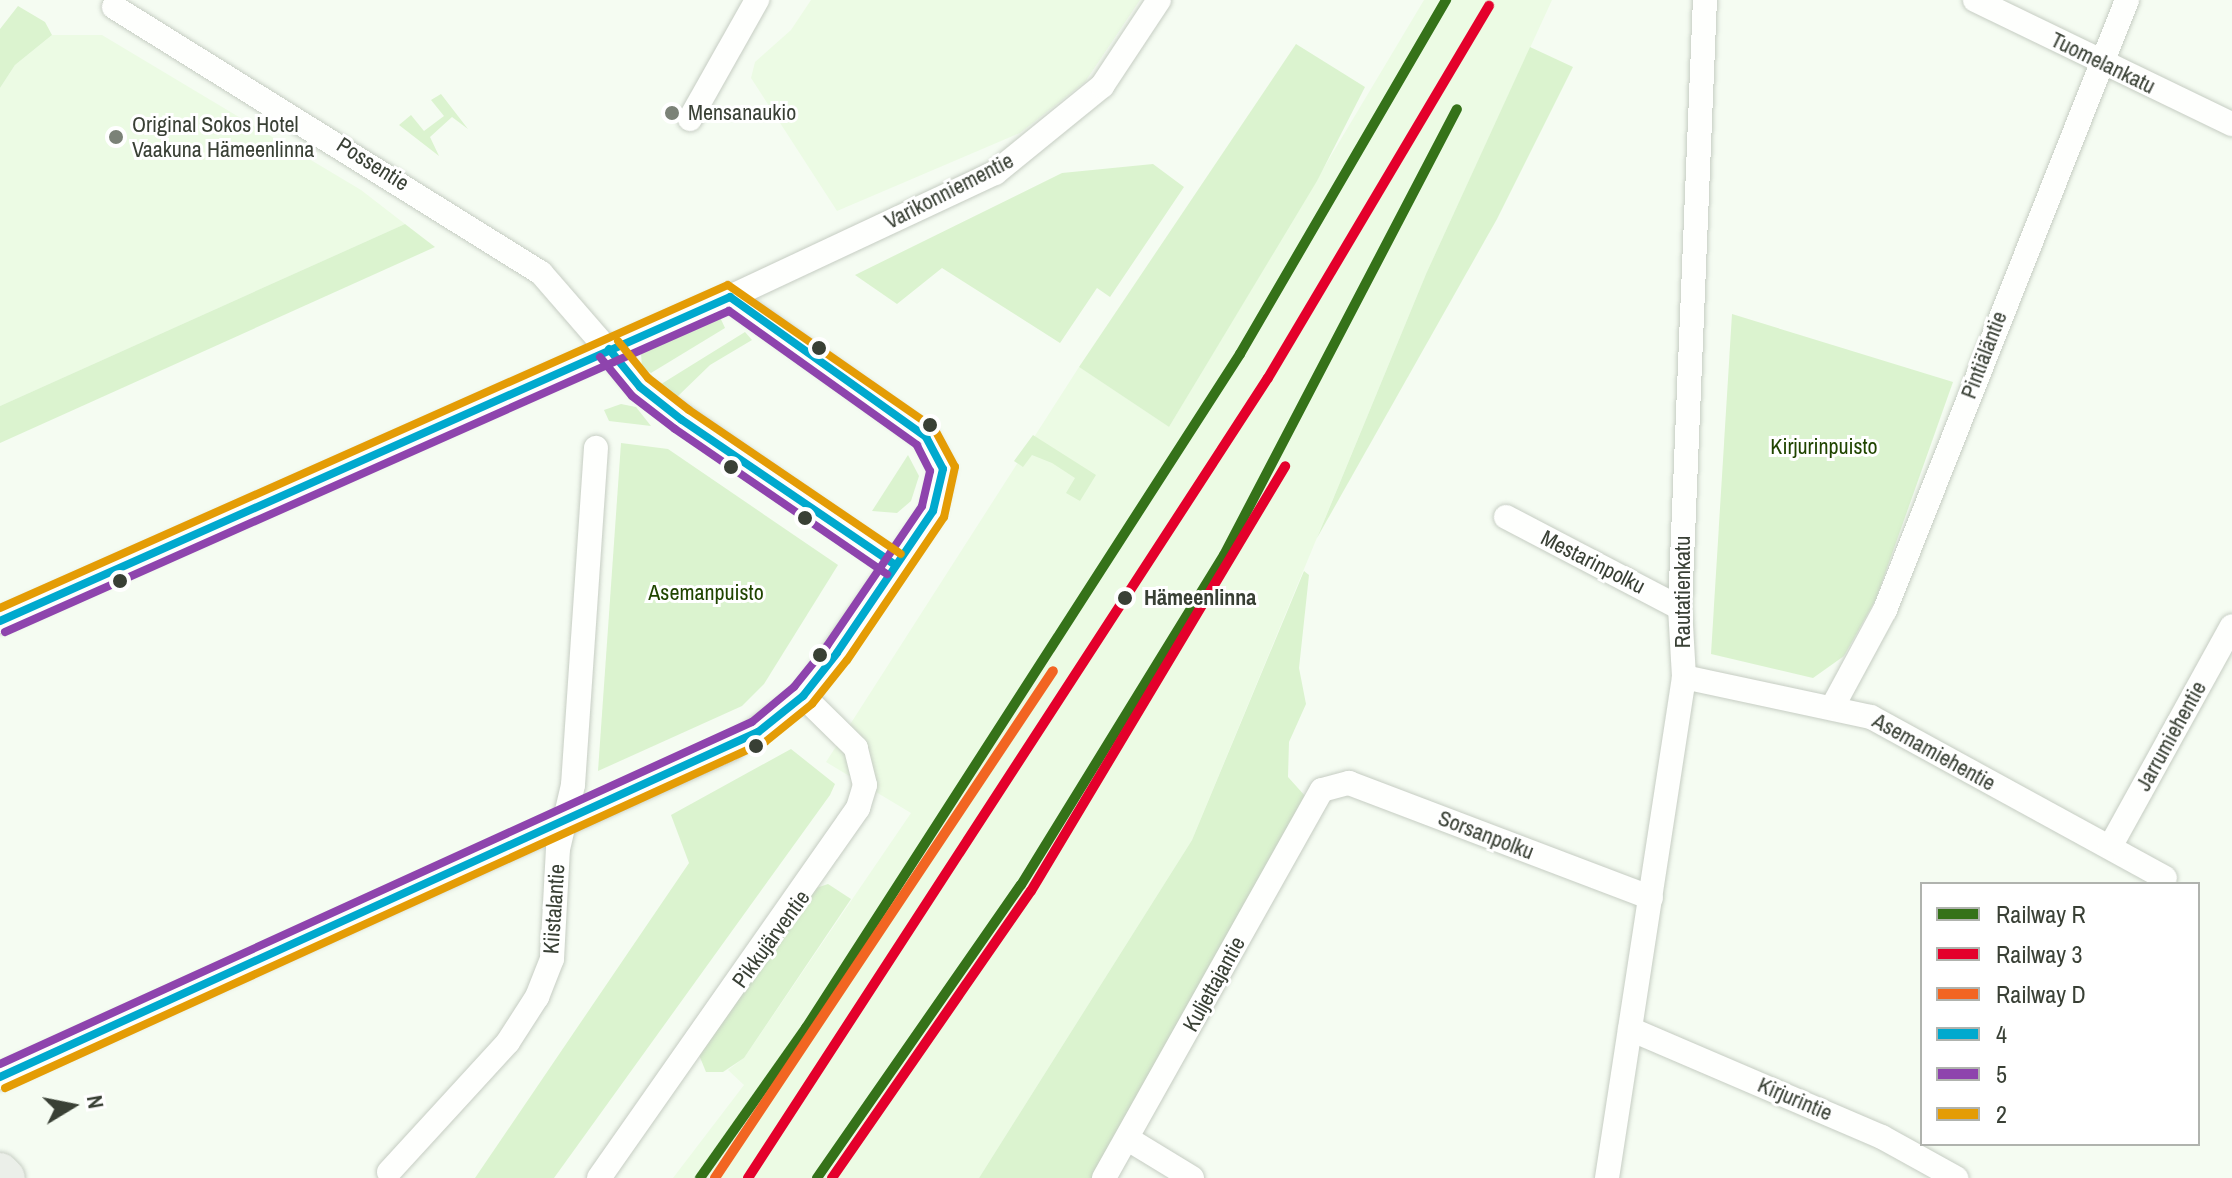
<!DOCTYPE html>
<meta charset="utf-8">
<style>
body{margin:0}
#map{position:relative;width:2232px;height:1178px;overflow:hidden;background:#f5fcf2;font-family:"Archivo Narrow",sans-serif}
div>[style]{position:absolute}
.built>*{inset:0;background:#ecfbe4}
.green>*{inset:0;background:#dbf3cf}
.roads{filter:drop-shadow(0 0 2px #c6cdc3) drop-shadow(0 0 2px #c6cdc3)}
.street>*{height:24px;margin:-12px;padding:0 12px;transform-origin:12px;border-radius:12px;background:#fefffd}
.primary>*{height:38px;margin:-19px;padding:0 19px;transform-origin:19px;border-radius:19px;background:#ebefe9}
.bus-1>*{height:8px;margin:-4px;padding:0 4px;transform-origin:4px;border-radius:4px;background:#00a9ce}
.bus-2>*{height:8px;margin:-4px;padding:0 4px;transform-origin:4px;border-radius:4px;background:#8e44ad}
.bus-3>*{height:8px;margin:-4px;padding:0 4px;transform-origin:4px;border-radius:4px;background:#e49c05}
.rail-1>*{height:10px;margin:-5px;padding:0 5px;transform-origin:5px;border-radius:5px;background:#357219}
.rail-2>*{height:10px;margin:-5px;padding:0 5px;transform-origin:5px;border-radius:5px;background:#e4002b}
.rail-3>*{height:10px;margin:-5px;padding:0 5px;transform-origin:5px;border-radius:5px;background:#f26522}
.dots>*{width:22px;height:22px;translate:-50% -50%;box-sizing:border-box;border:4px solid #fff;border-radius:50%}
span{translate:-50% -50%;white-space:nowrap;text-align:center;line-height:1.15;-webkit-text-stroke:6px #fff;paint-order:stroke}
.street-label{font-size:22px;color:#394035}
.poi-label{font-size:22px;color:#394035}
.left{translate:0 -50%;text-align:left}
.park-label{font-size:22px;color:#204500}
.stop-label{font-size:22px;color:#394035;font-weight:700}
.legend{position:absolute;left:1920px;top:882px;width:280px;height:264px;box-sizing:border-box;background:#fff;border:2px solid #b0b3ae;margin:0;padding:10px 14px;list-style:none;font-size:24px;color:#394035}
.legend li{display:flex;align-items:center;gap:16px;height:40px}
.legend b{width:40px;border:2px solid #b0b3ae}
.north{position:absolute;left:32px;top:1066px;width:80px;height:80px;-webkit-text-stroke:6px #fff;paint-order:stroke;rotate:80deg;font-size:22px;font-weight:700;line-height:32px;text-align:center;color:#394035}
.north::after{content:'';display:block;margin:auto;width:28px;height:36px;background:#394035;clip-path:polygon(50% 0,100% 100%,50% 72%,0 100%)}
</style>
<div id="map">
<div class="built">
<div style="clip-path:polygon(811px 0,1140px 0,1085px 82px,1020px 133px,837px 211px,751px 78px,755px 62px,791px 30px)"></div>
<div style="clip-path:polygon(1424px 0,1552px 0,1426px 274px,1192px 840px,979px 1178px,673px 1178px,744px 1085px,728px 1070px,744px 1058px,911px 813px,826px 762px,1079px 367px,1169px 427px)"></div>
<div style="clip-path:polygon(52px 35px,102px 35px,361px 190px,405px 224px,0 406px,0 88px,15px 65px)"></div>
</div>
<div class="green">
<div style="clip-path:polygon(18px 6px,45px 22px,52px 35px,15px 65px,0 88px,0 29px)"></div>
<div style="clip-path:polygon(1296px 44px,1365px 87px,1317px 181px,1169px 427px,1079px 367px)"></div>
<div style="clip-path:polygon(1530px 47px,1573px 67px,1497px 219px,1317px 538px,1426px 274px)"></div>
<div style="clip-path:polygon(441px 94px,468px 129px,452px 117px,430px 137px,439px 156px,399px 125px,411px 115px,424px 131px,444px 116px,431px 100px)"></div>
<div style="clip-path:polygon(1153px 164px,1184px 187px,1110px 297px,1097px 288px,1060px 343px,942px 268px,897px 304px,855px 275px,1062px 173px)"></div>
<div style="clip-path:polygon(405px 224px,435px 247px,0 443px,0 406px)"></div>
<div style="clip-path:polygon(1732px 314px,1953px 382px,1876px 599px,1844px 656px,1813px 678px,1711px 654px)"></div>
<div style="clip-path:polygon(719px 315px,725px 328px,651px 373px,642px 368px,641px 353px)"></div>
<div style="clip-path:polygon(745px 332px,752px 340px,710px 365px,677px 397px,658px 386px)"></div>
<div style="clip-path:polygon(621px 404px,636px 407px,651px 426px,609px 421px,604px 410px)"></div>
<div style="clip-path:polygon(1033px 435px,1096px 475px,1080px 501px,1066px 493px,1075px 478px,1052px 463px,1032px 455px,1023px 467px,1014px 461px)"></div>
<div style="clip-path:polygon(621px 443px,668px 449px,838px 565px,764px 684px,742px 706px,598px 771px)"></div>
<div style="clip-path:polygon(908px 455px,919px 476px,911px 501px,897px 513px,872px 511px)"></div>
<div style="clip-path:polygon(1304px 571px,1309px 575px,1299px 668px,1306px 704px,1289px 742px,1288px 777px,1306px 797px,1096px 1178px,979px 1178px,1192px 840px)"></div>
<div style="clip-path:polygon(791px 749px,835px 784px,830px 795px,554px 1178px,475px 1178px,689px 863px,671px 815px)"></div>
<div style="clip-path:polygon(828px 884px,851px 899px,744px 1058px,723px 1072px,706px 1072px,699px 1055px,816px 888px)"></div>
</div>
<div class="roads">
<div class="street">
<div style="left:1975px;top:0;width:285px;rotate:25.8deg"></div>
<div style="left:114px;top:7px;width:503px;rotate:31.92deg"></div>
<div style="left:541px;top:273px;width:151px;rotate:49deg"></div>
<div style="left:640px;top:387px;width:310px;rotate:34.9deg"></div>
<div style="left:690px;top:119px;width:137px;rotate:-60.6deg"></div>
<div style="left:1506px;top:517px;width:196px;rotate:27.6deg"></div>
<div style="left:0;top:621px;width:799px;rotate:-23.93deg"></div>
<div style="left:730px;top:297px;width:293px;rotate:-25.1deg"></div>
<div style="left:995px;top:173px;width:138px;rotate:-39.1deg"></div>
<div style="left:1102px;top:86px;width:103px;rotate:-56.5deg"></div>
<div style="left:1684px;top:677px;width:191px;rotate:12.1deg"></div>
<div style="left:1871px;top:717px;width:335px;rotate:28.7deg"></div>
<div style="left:1833px;top:706px;width:109px;rotate:-61.6deg"></div>
<div style="left:1885px;top:610px;width:656px;rotate:-68.36deg"></div>
<div style="left:2110px;top:847px;width:252px;rotate:-61.1deg"></div>
<div style="left:1630px;top:1029px;width:274px;rotate:23.2deg"></div>
<div style="left:1882px;top:1137px;width:85px;rotate:29deg"></div>
<div style="left:0;top:1077px;width:800px;rotate:-24.2deg"></div>
<div style="left:730px;top:749px;width:90px;rotate:-36deg"></div>
<div style="left:803px;top:696px;width:226px;rotate:-54.9deg"></div>
<div style="left:933px;top:511px;width:43px;rotate:-76.6deg"></div>
<div style="left:943px;top:469px;width:36px;rotate:-118deg"></div>
<div style="left:926px;top:437px;width:241px;rotate:-144.5deg"></div>
<div style="left:1128px;top:1139px;width:75px;rotate:31.4deg"></div>
<div style="left:389px;top:1172px;width:176px;rotate:-47.5deg"></div>
<div style="left:508px;top:1042px;width:54px;rotate:-57.2deg"></div>
<div style="left:537px;top:997px;width:41px;rotate:-68.5deg"></div>
<div style="left:552px;top:959px;width:110px;rotate:-86.9deg"></div>
<div style="left:558px;top:849px;width:66px;rotate:-76.8deg"></div>
<div style="left:573px;top:785px;width:338px;rotate:-86.1deg"></div>
<div style="left:599px;top:1178px;width:452px;rotate:-55deg"></div>
<div style="left:858px;top:808px;width:24px;rotate:-73deg"></div>
<div style="left:865px;top:785px;width:38px;rotate:-104deg"></div>
<div style="left:856px;top:748px;width:74px;rotate:-135.5deg"></div>
<div style="left:1104px;top:1178px;width:445px;rotate:-60.7deg"></div>
<div style="left:1322px;top:790px;width:28px;rotate:-15deg"></div>
<div style="left:1349px;top:783px;width:323px;rotate:20.8deg"></div>
<div style="left:1607px;top:1178px;width:507px;rotate:-81.26deg"></div>
<div style="left:1684px;top:677px;width:69px;rotate:-93.3deg"></div>
<div style="left:1680px;top:608px;width:609px;rotate:-87.65deg"></div>
</div>
<div class="primary">
<div style="left:0;top:1172px;width:8px;rotate:45deg"></div>
</div>
</div>
<div class="bus-1">
<div style="left:609px;top:349px;width:49px;rotate:50.8deg"></div>
<div style="left:640px;top:387px;width:53px;rotate:38.2deg"></div>
<div style="left:682px;top:420px;width:256px;rotate:34.2deg"></div>
<div style="left:0;top:621px;width:799px;rotate:-23.93deg"></div>
<div style="left:730px;top:297px;width:241px;rotate:35.5deg"></div>
<div style="left:926px;top:437px;width:36px;rotate:62deg"></div>
<div style="left:943px;top:469px;width:43px;rotate:103.4deg"></div>
<div style="left:933px;top:511px;width:171px;rotate:124.1deg"></div>
<div style="left:837px;top:653px;width:55px;rotate:128.3deg"></div>
<div style="left:803px;top:696px;width:58px;rotate:141.3deg"></div>
<div style="left:758px;top:732px;width:833px;rotate:155.53deg"></div>
</div>
<div class="bus-2">
<div style="left:600px;top:357px;width:50px;rotate:50.6deg"></div>
<div style="left:632px;top:396px;width:54px;rotate:37.5deg"></div>
<div style="left:675px;top:429px;width:257px;rotate:34.4deg"></div>
<div style="left:0;top:1064px;width:826px;rotate:-24.46deg"></div>
<div style="left:752px;top:722px;width:55px;rotate:-39.8deg"></div>
<div style="left:794px;top:687px;width:53px;rotate:-51.2deg"></div>
<div style="left:827px;top:646px;width:169px;rotate:-55.8deg"></div>
<div style="left:922px;top:506px;width:36px;rotate:-77deg"></div>
<div style="left:930px;top:471px;width:29px;rotate:-117deg"></div>
<div style="left:917px;top:445px;width:231px;rotate:-144.5deg"></div>
<div style="left:729px;top:311px;width:792px;rotate:156.09deg"></div>
</div>
<div class="bus-3">
<div style="left:618px;top:341px;width:48px;rotate:51deg"></div>
<div style="left:648px;top:378px;width:52px;rotate:38deg"></div>
<div style="left:689px;top:410px;width:256px;rotate:34.2deg"></div>
<div style="left:0;top:608px;width:796px;rotate:-23.93deg"></div>
<div style="left:728px;top:285px;width:251px;rotate:34.8deg"></div>
<div style="left:934px;top:428px;width:44px;rotate:61.7deg"></div>
<div style="left:955px;top:467px;width:51px;rotate:102.4deg"></div>
<div style="left:944px;top:517px;width:173px;rotate:124.1deg"></div>
<div style="left:847px;top:660px;width:56px;rotate:128.5deg"></div>
<div style="left:812px;top:704px;width:60px;rotate:141deg"></div>
<div style="left:765px;top:742px;width:835px;rotate:155.52deg"></div>
</div>
<div class="rail-1">
<div style="left:700px;top:1178px;width:184px;rotate:-54.8deg"></div>
<div style="left:806px;top:1028px;width:802px;rotate:-57.22deg"></div>
<div style="left:1240px;top:354px;width:410px;rotate:-59.8deg"></div>
<div style="left:817px;top:1178px;width:357px;rotate:-55.2deg"></div>
<div style="left:1021px;top:885px;width:387px;rotate:-58.4deg"></div>
<div style="left:1224px;top:555px;width:503px;rotate:-62.42deg"></div>
</div>
<div class="rail-2">
<div style="left:748px;top:1178px;width:954px;rotate:-56.98deg"></div>
<div style="left:1268px;top:378px;width:433px;rotate:-59.3deg"></div>
<div style="left:832px;top:1178px;width:349px;rotate:-55.3deg"></div>
<div style="left:1031px;top:891px;width:495px;rotate:-59.1deg"></div>
</div>
<div class="rail-3">
<div style="left:715px;top:1178px;width:609px;rotate:-56.31deg"></div>
</div>
<div class="dots">
<div style="left:672px;top:113px;background:#7b8277"></div>
<div style="left:116px;top:137px;background:#7b8277"></div>
<div style="left:819px;top:348px;background:#394035"></div>
<div style="left:930px;top:425px;background:#394035"></div>
<div style="left:731px;top:467px;background:#394035"></div>
<div style="left:805px;top:518px;background:#394035"></div>
<div style="left:120px;top:581px;background:#394035"></div>
<div style="left:1125px;top:598px;background:#394035"></div>
<div style="left:820px;top:655px;background:#394035"></div>
<div style="left:756px;top:746px;background:#394035"></div>
</div>
<div class="street-label">
<span style="left:2103px;top:63px;rotate:26deg">Tuomelankatu</span>
<span style="left:373px;top:164px;rotate:32deg">Possentie</span>
<span style="left:949px;top:191px;rotate:-27deg">Varikonniementie</span>
<span style="left:1984px;top:355px;rotate:-69deg">Pintiäläntie</span>
<span style="left:1593px;top:562px;rotate:27deg">Mestarinpolku</span>
<span style="left:1683px;top:592px;rotate:-90deg">Rautatienkatu</span>
<span style="left:2171px;top:736px;rotate:-61deg">Jarrumiehentie</span>
<span style="left:1934px;top:752px;rotate:29deg">Asemamiehentie</span>
<span style="left:1486px;top:835px;rotate:21deg">Sorsanpolku</span>
<span style="left:554px;top:909px;rotate:-86deg">Kiistalantie</span>
<span style="left:771px;top:939px;rotate:-54deg">Pikkujärventie</span>
<span style="left:1214px;top:984px;rotate:-61deg">Kuljettajantie</span>
<span style="left:1795px;top:1099px;rotate:23deg">Kirjurintie</span>
</div>
<div class="poi-label">
<span class="left" style="left:688px;top:113px">Mensanaukio</span>
<span class="left" style="left:132px;top:137px">Original Sokos Hotel<br>Vaakuna Hämeenlinna</span>
</div>
<div class="park-label">
<span style="left:1824px;top:447px">Kirjurinpuisto</span>
<span style="left:706px;top:593px">Asemanpuisto</span>
</div>
<div class="stop-label">
<span class="left" style="left:1144px;top:598px">Hämeenlinna</span>
</div>
<ul class="legend">
<li><b style="height:10px;background:#357219"></b>Railway R</li>
<li><b style="height:10px;background:#e4002b"></b>Railway 3</li>
<li><b style="height:10px;background:#f26522"></b>Railway D</li>
<li><b style="height:10px;background:#00a9ce"></b>4</li>
<li><b style="height:10px;background:#8e44ad"></b>5</li>
<li><b style="height:10px;background:#e49c05"></b>2</li>
</ul>
<div class="north">N</div>
</div>
